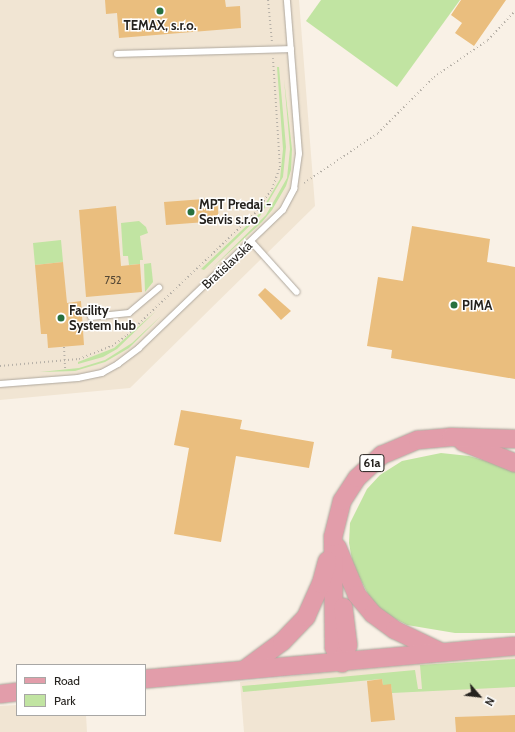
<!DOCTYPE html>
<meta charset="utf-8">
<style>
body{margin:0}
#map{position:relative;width:515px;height:732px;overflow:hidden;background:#f9f1e6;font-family:Cabin,sans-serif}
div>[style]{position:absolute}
.built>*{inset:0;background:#f1e5d3}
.green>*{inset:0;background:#c1e4a2}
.building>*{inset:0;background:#eabe7e}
.path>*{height:2px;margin-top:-1px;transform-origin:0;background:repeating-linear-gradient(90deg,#b6b0a7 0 1px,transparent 0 4px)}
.roads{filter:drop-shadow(0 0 1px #aea79d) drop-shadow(0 0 1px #aea79d)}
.service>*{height:5.5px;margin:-2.75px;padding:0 2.75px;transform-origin:2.75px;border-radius:2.75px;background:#fff}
.primary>*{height:18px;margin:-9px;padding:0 9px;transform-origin:9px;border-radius:9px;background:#e29daa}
.dots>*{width:11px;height:11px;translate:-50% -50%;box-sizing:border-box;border:2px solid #fff;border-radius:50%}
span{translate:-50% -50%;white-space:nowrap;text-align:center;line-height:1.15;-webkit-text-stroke:3px #fff;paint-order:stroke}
.number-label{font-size:11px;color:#564936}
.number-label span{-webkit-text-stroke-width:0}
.shield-label span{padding:1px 3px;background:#fff;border:1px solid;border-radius:3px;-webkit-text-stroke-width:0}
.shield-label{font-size:12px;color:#25221e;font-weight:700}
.poi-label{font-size:13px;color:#25221e;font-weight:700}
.left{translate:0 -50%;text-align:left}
.street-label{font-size:13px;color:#25221e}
.legend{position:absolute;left:16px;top:664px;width:130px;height:52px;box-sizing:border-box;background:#fff;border:1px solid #a8a7a5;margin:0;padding:5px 7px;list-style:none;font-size:12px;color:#25221e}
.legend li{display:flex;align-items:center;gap:8px;height:20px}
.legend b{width:20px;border:1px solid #a8a7a5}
.north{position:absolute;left:459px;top:676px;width:40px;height:40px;-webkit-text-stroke:3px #fff;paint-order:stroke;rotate:118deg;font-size:11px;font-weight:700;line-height:16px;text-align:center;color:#25221e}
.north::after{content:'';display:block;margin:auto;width:14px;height:18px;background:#25221e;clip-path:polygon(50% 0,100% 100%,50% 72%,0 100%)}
</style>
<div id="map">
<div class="built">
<div style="clip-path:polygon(0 0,299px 0,315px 206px,130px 388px,0 400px)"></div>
<div style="clip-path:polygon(515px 655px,515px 732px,244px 732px,240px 682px,396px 664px)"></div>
<div style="clip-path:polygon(17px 705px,17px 715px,86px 715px,87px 732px,0 732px,0 706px)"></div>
</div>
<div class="green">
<div style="clip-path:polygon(321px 0,460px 0,397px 87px,306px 21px)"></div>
<div style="clip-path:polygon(277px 67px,279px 67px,286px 147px,283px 177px,260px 216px,204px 270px,201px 269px,260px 213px,280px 179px,283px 149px)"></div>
<div style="clip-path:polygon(284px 79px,292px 149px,291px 170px,286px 186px,272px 210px,262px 222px,210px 270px,266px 215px,287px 178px,290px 149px)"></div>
<div style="clip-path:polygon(139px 221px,146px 227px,148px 233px,140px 236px,143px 260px,140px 260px,140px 264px,129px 265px,128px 256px,123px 256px,121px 223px)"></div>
<div style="clip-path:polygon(61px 240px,63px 262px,35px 265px,33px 243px)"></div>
<div style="clip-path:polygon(151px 263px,153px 282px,145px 292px,144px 264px)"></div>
<div style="clip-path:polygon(156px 311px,117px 349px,103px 357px,78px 364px,78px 362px,114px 348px)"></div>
<div style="clip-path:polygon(161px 316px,129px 348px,105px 362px,75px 371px,40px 372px,79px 368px,105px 360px,132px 343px)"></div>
<div style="clip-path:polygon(441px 453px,469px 456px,515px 469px,515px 633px,455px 633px,407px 625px,386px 614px,371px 600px,353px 565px,349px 543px,350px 523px,367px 489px,380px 475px,402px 461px)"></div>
<div style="clip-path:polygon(515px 659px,515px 687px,392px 693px,391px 685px,383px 685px,382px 679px,243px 692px,242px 686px,415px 670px,418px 689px,422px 689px,420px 665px)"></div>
</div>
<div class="building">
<div style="clip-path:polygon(105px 0,225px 0,226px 7px,240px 6px,241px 28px,119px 38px,117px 13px,106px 14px)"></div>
<div style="clip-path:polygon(461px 0,506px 0,474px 46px,455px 33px,462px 23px,451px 15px)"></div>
<div style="clip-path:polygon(217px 198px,219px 221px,166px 225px,164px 202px)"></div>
<div style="clip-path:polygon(116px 206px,121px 266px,140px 264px,142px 292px,86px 297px,79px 210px)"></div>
<div style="clip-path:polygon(412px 226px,490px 239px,487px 262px,515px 267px,515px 379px,391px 358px,392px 350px,367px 346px,378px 277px,403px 281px)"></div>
<div style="clip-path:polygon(63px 262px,67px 303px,81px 301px,84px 345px,48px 348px,47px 334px,41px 334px,35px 265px)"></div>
<div style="clip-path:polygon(265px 288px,291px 311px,281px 320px,258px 295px)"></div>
<div style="clip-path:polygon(181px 410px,242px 420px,240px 429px,314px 442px,309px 468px,236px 456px,221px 542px,174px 534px,189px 448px,174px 445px)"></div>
<div style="clip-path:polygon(382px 679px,383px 685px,391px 684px,395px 720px,371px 722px,367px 681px)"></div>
<div style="clip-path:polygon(515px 715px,515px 732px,456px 732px,455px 717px)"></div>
</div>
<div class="path">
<div style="left:268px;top:0;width:42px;rotate:84.6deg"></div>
<div style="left:304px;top:183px;width:89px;rotate:-34deg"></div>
<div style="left:378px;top:133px;width:79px;rotate:-45deg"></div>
<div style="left:434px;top:77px;width:65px;rotate:-34.4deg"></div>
<div style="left:488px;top:40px;width:40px;rotate:-47deg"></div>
<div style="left:64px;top:347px;width:21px;rotate:87deg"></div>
<div style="left:0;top:366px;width:79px;rotate:-5.1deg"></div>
<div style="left:79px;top:359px;width:35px;rotate:-22deg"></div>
<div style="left:112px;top:346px;width:19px;rotate:-36deg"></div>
<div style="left:127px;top:335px;width:180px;rotate:-43.6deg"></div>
<div style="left:257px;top:211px;width:27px;rotate:-56deg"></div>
<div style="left:272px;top:189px;width:23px;rotate:-70deg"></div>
<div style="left:280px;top:167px;width:109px;rotate:-93.7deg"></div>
</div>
<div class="roads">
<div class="service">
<div style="left:117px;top:54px;width:174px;rotate:-1.6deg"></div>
<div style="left:252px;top:242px;width:67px;rotate:48deg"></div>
<div style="left:91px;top:317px;width:38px;rotate:-6deg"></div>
<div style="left:129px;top:313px;width:39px;rotate:-40deg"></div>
<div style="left:0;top:384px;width:78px;rotate:-4.4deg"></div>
<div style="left:78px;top:378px;width:25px;rotate:-12deg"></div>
<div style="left:102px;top:373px;width:18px;rotate:-29deg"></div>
<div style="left:118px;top:364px;width:26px;rotate:-37deg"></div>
<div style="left:139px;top:348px;width:199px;rotate:-43.8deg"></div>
<div style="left:283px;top:210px;width:24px;rotate:-62deg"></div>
<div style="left:294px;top:189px;width:35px;rotate:-82deg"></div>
<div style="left:299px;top:154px;width:154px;rotate:-94.5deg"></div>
</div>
<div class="primary">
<div style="left:463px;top:442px;width:56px;rotate:22deg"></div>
<div style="left:337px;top:547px;width:52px;rotate:67.4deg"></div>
<div style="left:357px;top:595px;width:25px;rotate:50deg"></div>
<div style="left:373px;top:614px;width:27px;rotate:36deg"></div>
<div style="left:395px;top:630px;width:51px;rotate:25.6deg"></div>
<div style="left:342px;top:663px;width:18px;rotate:-117deg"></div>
<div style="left:334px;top:647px;width:110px;rotate:-90.5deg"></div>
<div style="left:333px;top:537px;width:37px;rotate:-76deg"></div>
<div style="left:342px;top:501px;width:27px;rotate:-57deg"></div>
<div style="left:357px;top:478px;width:34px;rotate:-43deg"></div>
<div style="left:382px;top:455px;width:39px;rotate:-23deg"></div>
<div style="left:418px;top:440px;width:33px;rotate:-5deg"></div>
<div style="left:451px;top:437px;width:64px;rotate:1.8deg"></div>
<div style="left:342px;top:663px;width:19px;rotate:-72deg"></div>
<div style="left:348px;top:645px;width:38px;rotate:-97deg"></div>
<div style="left:244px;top:670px;width:47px;rotate:-36.4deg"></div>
<div style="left:282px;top:642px;width:35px;rotate:-46deg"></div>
<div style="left:306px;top:617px;width:36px;rotate:-66deg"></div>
<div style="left:321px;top:584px;width:24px;rotate:-75deg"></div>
<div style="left:145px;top:679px;width:371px;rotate:-5.1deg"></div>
<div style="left:0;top:694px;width:17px;rotate:-7deg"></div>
</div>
</div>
<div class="dots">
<div style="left:160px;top:11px;background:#28703e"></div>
<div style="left:191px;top:212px;background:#28703e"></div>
<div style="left:454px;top:305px;background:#28703e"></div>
<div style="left:61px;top:318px;background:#28703e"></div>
</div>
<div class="number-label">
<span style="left:113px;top:280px">752</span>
</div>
<div class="shield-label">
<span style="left:372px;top:463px">61a</span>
</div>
<div class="poi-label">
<span style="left:160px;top:25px">TEMAX, s.r.o.</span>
<span class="left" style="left:199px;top:212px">MPT Predaj -<br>Servis s.r.o</span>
<span class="left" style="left:462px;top:305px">PIMA</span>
<span class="left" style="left:69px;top:318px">Facility<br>System hub</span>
</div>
<div class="street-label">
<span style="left:227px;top:265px;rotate:-43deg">Bratislavská</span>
</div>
<ul class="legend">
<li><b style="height:5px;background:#e29daa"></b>Road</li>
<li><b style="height:11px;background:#c1e4a2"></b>Park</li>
</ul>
<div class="north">N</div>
</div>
